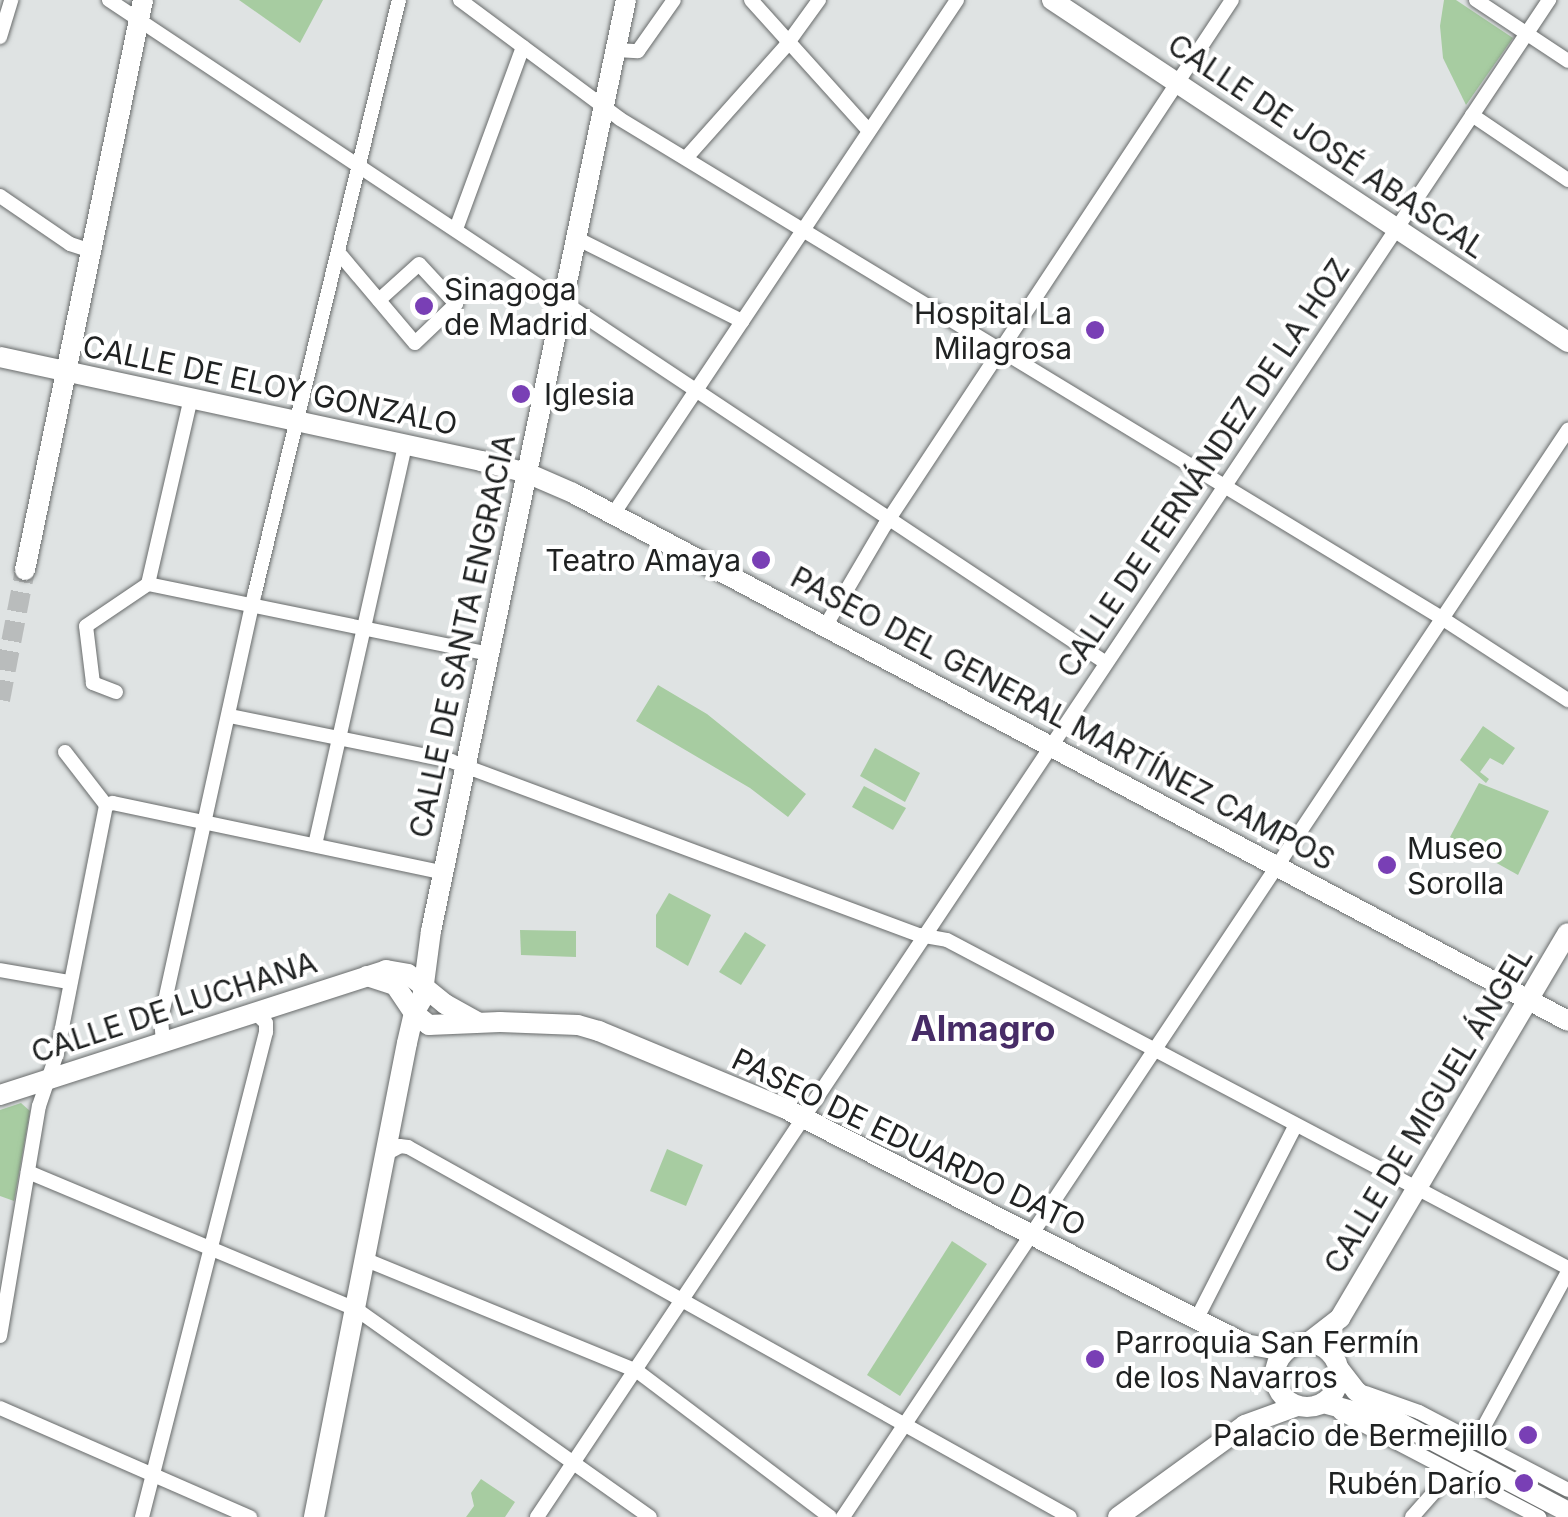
<!DOCTYPE html>
<meta charset="utf-8">
<style>
body{margin:0}
#map{position:relative;width:1568px;height:1517px;overflow:hidden;background:#dfe3e3;font-family:Inter,sans-serif}
div>[style]{position:absolute}
.green>*{inset:0;background:#a7cca1}
.secondary-tunnel>*{height:20px;margin-top:-10px;transform-origin:0;background:repeating-linear-gradient(90deg,#b9bcbc 0 20px,transparent 0 30px)}
.roads{filter:drop-shadow(0 0 2px #686b6b) drop-shadow(0 0 2px #686b6b)}
.street>*{height:14px;margin:-7px;padding:0 7px;transform-origin:7px;border-radius:7px;background:#fff}
.secondary>*{height:20px;margin:-10px;padding:0 10px;transform-origin:10px;border-radius:10px;background:#fff}
.secondary>.ring{margin:-10px;padding:0;box-sizing:content-box;background:none;border:20px solid #fff;border-radius:50%}
.primary>*{height:20px;margin:-10px;padding:0 10px;transform-origin:10px;border-radius:10px;background:#fff}
.dots>*{width:28px;height:28px;translate:-50% -50%;box-sizing:border-box;border:5px solid #fff;border-radius:50%}
span{translate:-50% -50%;white-space:nowrap;text-align:center;line-height:1.15;-webkit-text-stroke:8px #fff;paint-order:stroke}
.street-label{font-size:30px;color:#202222}
.poi-label{font-size:30px;color:#202222}
.left{translate:0 -50%;text-align:left}
.right{translate:-100% -50%;text-align:right}
.quarter-label{font-size:35px;color:#472c67;font-weight:700}
</style>
<div id="map">
<div class="green">
<div style="clip-path:polygon(239px 0,323px 0,300px 43px)"></div>
<div style="clip-path:polygon(1444px 0,1456px 0,1513px 38px,1466px 105px,1443px 58px,1440px 26px)"></div>
<div style="clip-path:polygon(658px 685px,707px 714px,806px 794px,788px 817px,750px 788px,636px 721px)"></div>
<div style="clip-path:polygon(1483px 726px,1515px 748px,1503px 765px,1490px 758px,1480px 772px,1489px 779px,1486px 783px,1460px 760px)"></div>
<div style="clip-path:polygon(875px 748px,920px 773px,905px 802px,860px 776px)"></div>
<div style="clip-path:polygon(1479px 783px,1549px 811px,1518px 875px,1450px 837px)"></div>
<div style="clip-path:polygon(864px 786px,906px 808px,893px 830px,852px 807px)"></div>
<div style="clip-path:polygon(669px 893px,711px 915px,688px 966px,656px 947px,656px 915px)"></div>
<div style="clip-path:polygon(520px 930px,576px 931px,576px 957px,521px 955px)"></div>
<div style="clip-path:polygon(745px 932px,766px 945px,741px 985px,719px 972px)"></div>
<div style="clip-path:polygon(21px 1103px,30px 1111px,14px 1201px,0 1196px,0 1110px)"></div>
<div style="clip-path:polygon(667px 1149px,703px 1165px,686px 1206px,650px 1191px)"></div>
<div style="clip-path:polygon(952px 1241px,987px 1264px,900px 1396px,867px 1375px)"></div>
<div style="clip-path:polygon(481px 1479px,515px 1502px,505px 1517px,466px 1517px,474px 1506px,471px 1493px)"></div>
</div>
<div class="secondary-tunnel">
<div style="left:0;top:700px;width:132px;rotate:-79.1deg"></div>
</div>
<div class="roads">
<div class="street">
<div style="left:109px;top:0;width:1197px;rotate:33.62deg"></div>
<div style="left:460px;top:0;width:199px;rotate:36.6deg"></div>
<div style="left:620px;top:119px;width:959px;rotate:31.27deg"></div>
<div style="left:1440px;top:617px;width:153px;rotate:33deg"></div>
<div style="left:751px;top:0;width:176px;rotate:48deg"></div>
<div style="left:1476px;top:0;width:110px;rotate:33.5deg"></div>
<div style="left:0;top:37px;width:39px;rotate:-73deg"></div>
<div style="left:616px;top:50px;width:22px;rotate:3deg"></div>
<div style="left:638px;top:51px;width:62px;rotate:-54.8deg"></div>
<div style="left:1472px;top:115px;width:116px;rotate:34.1deg"></div>
<div style="left:686px;top:158px;width:149px;rotate:-48.3deg"></div>
<div style="left:785px;top:47px;width:58px;rotate:-54.1deg"></div>
<div style="left:0;top:196px;width:85px;rotate:34.4deg"></div>
<div style="left:70px;top:244px;width:23px;rotate:18deg"></div>
<div style="left:456px;top:229px;width:194px;rotate:-69.8deg"></div>
<div style="left:576px;top:238px;width:186px;rotate:26.6deg"></div>
<div style="left:338px;top:252px;width:119px;rotate:49.8deg"></div>
<div style="left:415px;top:343px;width:57px;rotate:-43.6deg"></div>
<div style="left:456px;top:304px;width:54px;rotate:-132.8deg"></div>
<div style="left:419px;top:264px;width:54px;rotate:138deg"></div>
<div style="left:614px;top:513px;width:617px;rotate:-56.23deg"></div>
<div style="left:148px;top:584px;width:348px;rotate:11.6deg"></div>
<div style="left:148px;top:584px;width:191px;rotate:-77deg"></div>
<div style="left:826px;top:625px;width:116px;rotate:-59.5deg"></div>
<div style="left:885px;top:525px;width:629px;rotate:-56.54deg"></div>
<div style="left:116px;top:692px;width:25px;rotate:-159deg"></div>
<div style="left:93px;top:683px;width:57px;rotate:-97deg"></div>
<div style="left:86px;top:626px;width:75px;rotate:-34.1deg"></div>
<div style="left:230px;top:716px;width:226px;rotate:11.5deg"></div>
<div style="left:451px;top:761px;width:499px;rotate:20.4deg"></div>
<div style="left:919px;top:935px;width:28px;rotate:10deg"></div>
<div style="left:947px;top:940px;width:702px;rotate:27.84deg"></div>
<div style="left:65px;top:752px;width:67px;rotate:52.3deg"></div>
<div style="left:106px;top:805px;width:7px;rotate:-16deg"></div>
<div style="left:113px;top:803px;width:338px;rotate:11.9deg"></div>
<div style="left:315px;top:845px;width:410px;rotate:-77.3deg"></div>
<div style="left:0;top:970px;width:70px;rotate:9.9deg"></div>
<div style="left:163px;top:1042px;width:23px;rotate:-95deg"></div>
<div style="left:161px;top:1019px;width:437px;rotate:-77.6deg"></div>
<div style="left:255px;top:592px;width:609px;rotate:-76.33deg"></div>
<div style="left:384px;top:1155px;width:18px;rotate:-29deg"></div>
<div style="left:400px;top:1146px;width:8px;rotate:7deg"></div>
<div style="left:408px;top:1147px;width:758px;rotate:29.2deg"></div>
<div style="left:28px;top:1172px;width:355px;rotate:22.7deg"></div>
<div style="left:356px;top:1309px;width:360px;rotate:35.3deg"></div>
<div style="left:364px;top:1259px;width:295px;rotate:22.3deg"></div>
<div style="left:637px;top:1371px;width:242px;rotate:37.1deg"></div>
<div style="left:1196px;top:1320px;width:219px;rotate:-62.9deg"></div>
<div style="left:0;top:1336px;width:233px;rotate:-80.4deg"></div>
<div style="left:39px;top:1106px;width:56px;rotate:-71.2deg"></div>
<div style="left:57px;top:1053px;width:253px;rotate:-78.8deg"></div>
<div style="left:1366px;top:1393px;width:56px;rotate:19.7deg"></div>
<div style="left:1419px;top:1412px;width:168px;rotate:27.6deg"></div>
<div style="left:0;top:1408px;width:273px;rotate:23.6deg"></div>
<div style="left:1340px;top:1413px;width:225px;rotate:27.6deg"></div>
<div style="left:1475px;top:1443px;width:195px;rotate:-61.5deg"></div>
<div style="left:142px;top:1517px;width:501px;rotate:-75.66deg"></div>
<div style="left:266px;top:1032px;width:9px;rotate:-90deg"></div>
<div style="left:266px;top:1023px;width:16px;rotate:-135deg"></div>
<div style="left:537px;top:1517px;width:1824px;rotate:-56.29deg"></div>
<div style="left:843px;top:1517px;width:1307px;rotate:-56.3deg"></div>
<div style="left:1412px;top:1517px;width:59px;rotate:-48.4deg"></div>
</div>
<div class="secondary">
<div style="left:0;top:357px;width:492px;rotate:12.2deg"></div>
<div style="left:481px;top:461px;width:48px;rotate:14.6deg"></div>
<div style="left:527px;top:473px;width:50px;rotate:23.5deg"></div>
<div style="left:573px;top:493px;width:1126px;rotate:27.95deg"></div>
<div style="left:25px;top:570px;width:582px;rotate:-78.3deg"></div>
<div style="left:367px;top:976px;width:29px;rotate:18deg"></div>
<div style="left:395px;top:985px;width:34px;rotate:56deg"></div>
<div style="left:414px;top:1013px;width:19px;rotate:39deg"></div>
<div style="left:429px;top:1025px;width:71px;rotate:-2.4deg"></div>
<div style="left:500px;top:1022px;width:78px;rotate:2.2deg"></div>
<div style="left:578px;top:1025px;width:22px;rotate:16deg"></div>
<div style="left:599px;top:1031px;width:200px;rotate:22.6deg"></div>
<div style="left:784px;top:1108px;width:518px;rotate:27.11deg"></div>
<div style="left:1245px;top:1344px;width:41px;rotate:9.9deg"></div>
<div style="left:0;top:1095px;width:406px;rotate:-17.9deg"></div>
<div style="left:386px;top:970px;width:22px;rotate:10deg"></div>
<div style="left:408px;top:974px;width:48px;rotate:39deg"></div>
<div style="left:445px;top:1004px;width:37px;rotate:29deg"></div>
<div class="ring" style="left:1275px;top:1343px;width:44px;height:44px"></div>
<div style="left:1308px;top:1343px;width:41px;rotate:-38deg"></div>
<div style="left:1340px;top:1318px;width:447px;rotate:-59.4deg"></div>
<div style="left:1339px;top:1369px;width:28px;rotate:52deg"></div>
<div style="left:1356px;top:1391px;width:57px;rotate:35.7deg"></div>
<div style="left:1402px;top:1424px;width:188px;rotate:27.9deg"></div>
<div style="left:1323px;top:1403px;width:65px;rotate:15.1deg"></div>
<div style="left:314px;top:1517px;width:483px;rotate:-78.9deg"></div>
<div style="left:407px;top:1043px;width:31px;rotate:-77deg"></div>
<div style="left:414px;top:1013px;width:16px;rotate:-60deg"></div>
<div style="left:422px;top:999px;width:69px;rotate:-82.5deg"></div>
<div style="left:431px;top:931px;width:951px;rotate:-78.17deg"></div>
<div style="left:1118px;top:1517px;width:157px;rotate:-35.9deg"></div>
<div style="left:1245px;top:1425px;width:55px;rotate:-20.1deg"></div>
</div>
<div class="primary">
<div style="left:1052px;top:0;width:619px;rotate:33.54deg"></div>
</div>
</div>
<div class="dots">
<div style="left:424px;top:306px;background:#793fb5"></div>
<div style="left:1095px;top:330px;background:#793fb5"></div>
<div style="left:521px;top:394px;background:#793fb5"></div>
<div style="left:761px;top:560px;background:#793fb5"></div>
<div style="left:1387px;top:865px;background:#793fb5"></div>
<div style="left:1095px;top:1359px;background:#793fb5"></div>
<div style="left:1528px;top:1435px;background:#793fb5"></div>
<div style="left:1524px;top:1483px;background:#793fb5"></div>
</div>
<div class="street-label">
<span style="left:1327px;top:146px;rotate:34deg">CALLE DE JOSÉ ABASCAL</span>
<span style="left:270px;top:385px;rotate:12deg">CALLE DE ELOY GONZALO</span>
<span style="left:1203px;top:468px;rotate:-56deg">CALLE DE FERNÁNDEZ DE LA HOZ</span>
<span style="left:462px;top:636px;rotate:-78deg">CALLE DE SANTA ENGRACIA</span>
<span style="left:1063px;top:718px;rotate:28deg">PASEO DEL GENERAL MARTÍNEZ CAMPOS</span>
<span style="left:174px;top:1007px;rotate:-18deg">CALLE DE LUCHANA</span>
<span style="left:1428px;top:1110px;rotate:-59deg">CALLE DE MIGUEL ÁNGEL</span>
<span style="left:909px;top:1142px;rotate:26deg">PASEO DE EDUARDO DATO</span>
</div>
<div class="poi-label">
<span class="left" style="left:444px;top:306px">Sinagoga<br>de Madrid</span>
<span class="right" style="left:1072px;top:330px">Hospital La<br>Milagrosa</span>
<span class="left" style="left:544px;top:394px">Iglesia</span>
<span class="right" style="left:741px;top:560px">Teatro Amaya</span>
<span class="left" style="left:1407px;top:865px">Museo<br>Sorolla</span>
<span class="left" style="left:1115px;top:1359px">Parroquia San Fermín<br>de los Navarros</span>
<span class="right" style="left:1508px;top:1435px">Palacio de Bermejillo</span>
<span class="right" style="left:1502px;top:1483px">Rubén Darío</span>
</div>
<div class="quarter-label">
<span style="left:983px;top:1028px">Almagro</span>
</div>
</div>
